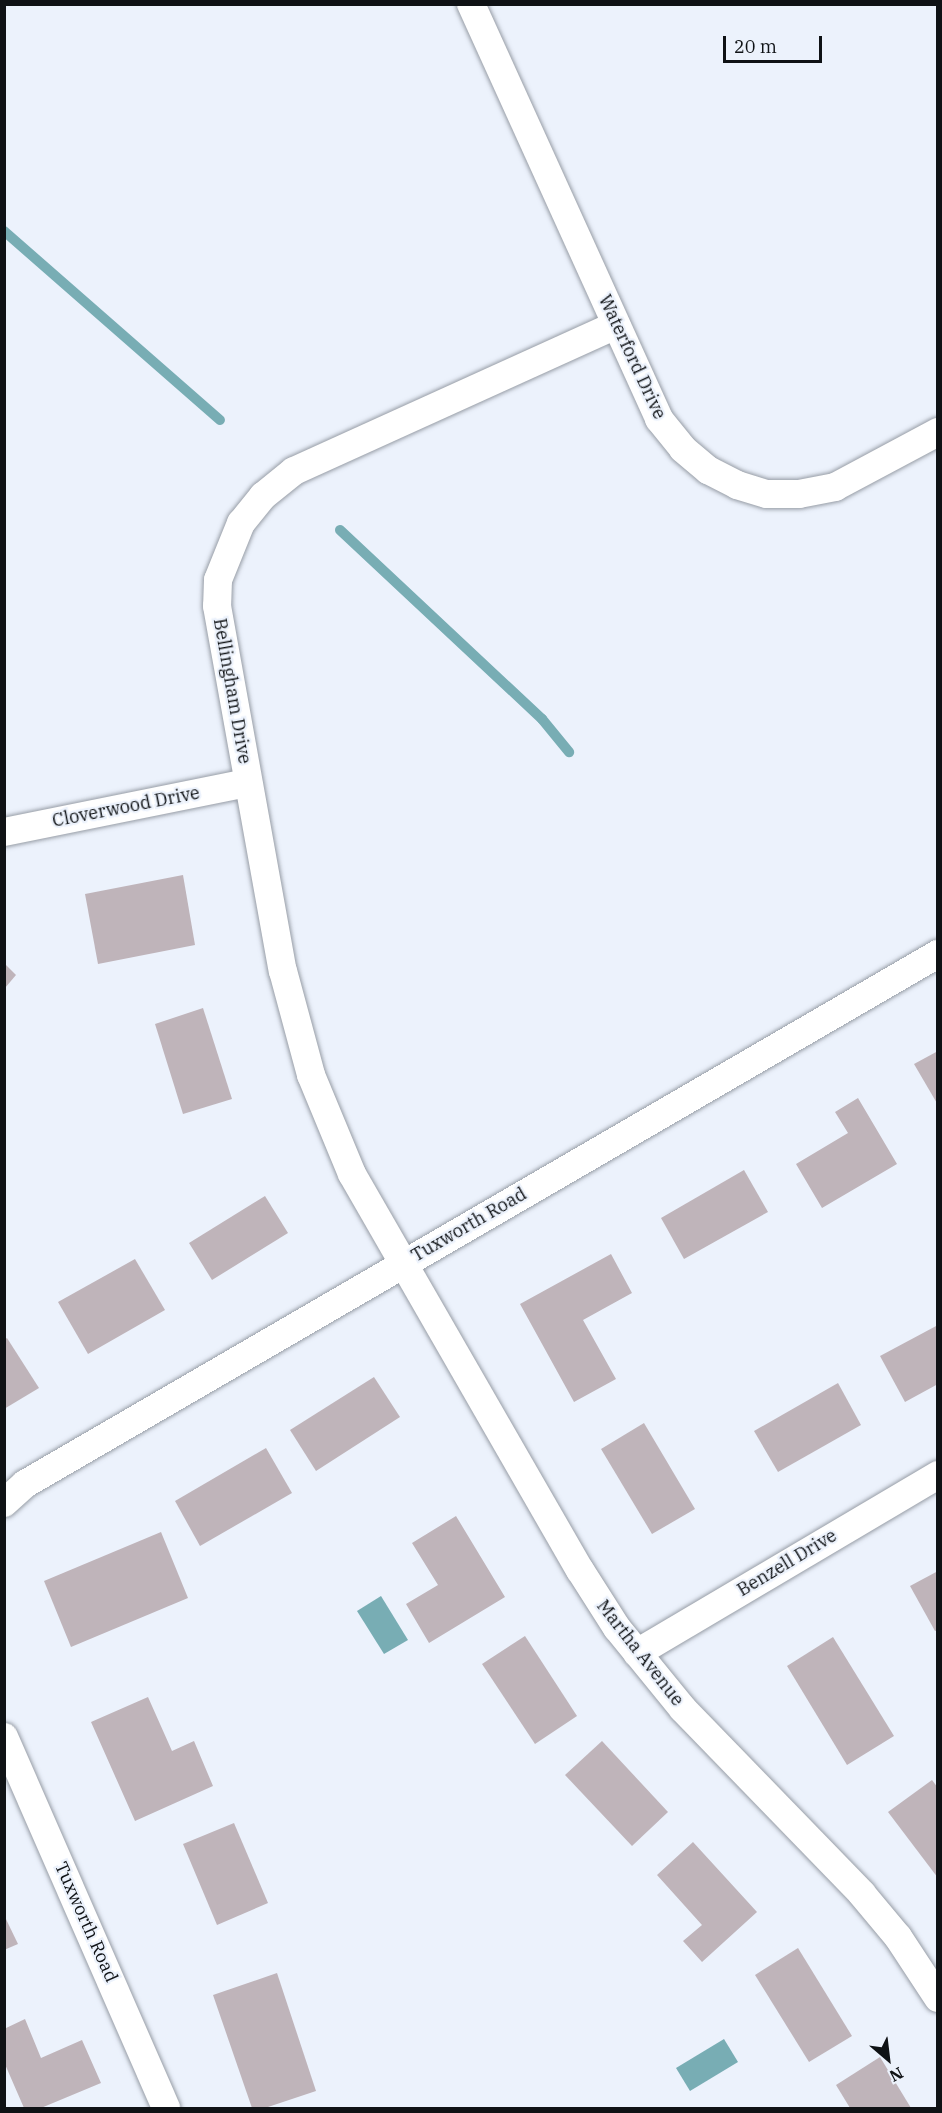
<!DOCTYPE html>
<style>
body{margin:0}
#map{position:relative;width:942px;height:2113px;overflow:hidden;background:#ecf2fc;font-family:"IBM Plex Serif",serif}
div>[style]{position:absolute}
.water>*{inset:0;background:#78adb4}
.stream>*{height:10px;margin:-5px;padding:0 5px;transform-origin:5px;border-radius:5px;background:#78adb4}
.building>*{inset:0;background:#bfb4ba}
.roads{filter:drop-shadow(0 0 2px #979da6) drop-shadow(0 0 2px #979da6)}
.street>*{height:28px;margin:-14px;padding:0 14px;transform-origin:14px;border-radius:14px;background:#fff}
span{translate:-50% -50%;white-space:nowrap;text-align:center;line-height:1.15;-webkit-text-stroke:4.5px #ecf2fc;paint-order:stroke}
.street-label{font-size:18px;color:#0f1215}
.frame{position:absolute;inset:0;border:6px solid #0f1215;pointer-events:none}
.north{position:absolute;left:858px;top:2029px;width:60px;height:60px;-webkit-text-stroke:4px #ecf2fc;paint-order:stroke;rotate:152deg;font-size:16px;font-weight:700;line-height:24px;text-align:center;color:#0f1215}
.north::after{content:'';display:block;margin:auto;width:21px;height:27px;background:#0f1215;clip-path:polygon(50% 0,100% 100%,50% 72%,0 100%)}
.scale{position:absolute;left:723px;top:36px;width:99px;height:27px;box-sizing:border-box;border:3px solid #0f1215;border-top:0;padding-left:8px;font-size:18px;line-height:21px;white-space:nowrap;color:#0f1215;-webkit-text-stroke:4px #ecf2fc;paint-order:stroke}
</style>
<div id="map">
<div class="water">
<div style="clip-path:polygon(381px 1596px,408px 1640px,384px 1654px,357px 1611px)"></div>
<div style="clip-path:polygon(724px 2039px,738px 2062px,690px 2091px,676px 2068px)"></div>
</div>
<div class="stream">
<div style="left:4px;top:231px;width:287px;rotate:41.2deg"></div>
<div style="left:340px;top:530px;width:277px;rotate:43.1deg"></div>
<div style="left:542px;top:719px;width:43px;rotate:50.7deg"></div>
</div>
<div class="building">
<div style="clip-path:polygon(183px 875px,195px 945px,98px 964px,85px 894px)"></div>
<div style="clip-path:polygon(5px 964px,16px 975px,5px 988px)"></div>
<div style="clip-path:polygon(203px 1008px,232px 1099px,183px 1114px,155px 1024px)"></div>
<div style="clip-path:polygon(938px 1051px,938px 1105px,914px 1064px)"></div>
<div style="clip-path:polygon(858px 1098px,897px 1164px,822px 1208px,796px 1164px,848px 1133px,835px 1112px)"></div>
<div style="clip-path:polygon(744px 1170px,768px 1212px,684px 1259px,661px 1218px)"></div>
<div style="clip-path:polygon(265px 1196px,288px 1233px,212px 1280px,189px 1243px)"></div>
<div style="clip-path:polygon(611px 1254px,632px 1293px,583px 1320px,616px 1379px,574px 1402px,520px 1304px)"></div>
<div style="clip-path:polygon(135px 1259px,165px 1310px,88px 1354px,58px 1302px)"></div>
<div style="clip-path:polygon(938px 1325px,938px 1384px,905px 1402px,880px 1356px)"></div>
<div style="clip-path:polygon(7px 1338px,39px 1388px,4px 1409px,4px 1340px)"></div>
<div style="clip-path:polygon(374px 1377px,400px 1417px,316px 1471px,290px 1430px)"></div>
<div style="clip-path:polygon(838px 1383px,861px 1425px,778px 1472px,754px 1431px)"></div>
<div style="clip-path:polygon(644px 1423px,695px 1509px,652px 1534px,601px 1449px)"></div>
<div style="clip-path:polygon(266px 1448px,292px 1493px,200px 1546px,175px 1501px)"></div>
<div style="clip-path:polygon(456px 1516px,505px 1597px,429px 1643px,406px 1604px,438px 1585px,412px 1543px)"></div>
<div style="clip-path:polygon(161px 1532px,188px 1598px,71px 1647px,44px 1581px)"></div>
<div style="clip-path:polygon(938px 1571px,938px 1630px,935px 1631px,910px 1586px)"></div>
<div style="clip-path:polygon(525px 1636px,577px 1716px,535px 1744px,482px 1664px)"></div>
<div style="clip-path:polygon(833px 1637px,894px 1736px,847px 1765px,787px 1666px)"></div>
<div style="clip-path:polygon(148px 1697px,172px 1751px,194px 1741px,213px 1786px,135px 1821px,91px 1722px)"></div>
<div style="clip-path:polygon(602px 1741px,668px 1812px,632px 1846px,565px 1775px)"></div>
<div style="clip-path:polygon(932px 1780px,938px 1788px,938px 1878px,888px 1812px)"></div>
<div style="clip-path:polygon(234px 1823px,268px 1903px,217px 1925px,183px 1844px)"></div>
<div style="clip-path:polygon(693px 1842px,757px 1912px,702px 1962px,683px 1941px,702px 1925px,657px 1875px)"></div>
<div style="clip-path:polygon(4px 1915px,18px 1944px,4px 1950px)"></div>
<div style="clip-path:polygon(798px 1948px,852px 2036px,809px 2062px,755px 1975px)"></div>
<div style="clip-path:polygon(277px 1973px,316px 2091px,265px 2108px,252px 2108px,213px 1995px)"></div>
<div style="clip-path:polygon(25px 2019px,41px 2058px,82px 2040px,101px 2083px,41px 2108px,24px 2108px,4px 2062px,4px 2029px)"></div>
<div style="clip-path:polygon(880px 2057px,911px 2108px,850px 2108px,836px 2085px)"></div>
</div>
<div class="roads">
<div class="street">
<div style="left:471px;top:4px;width:456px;rotate:65.6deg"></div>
<div style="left:659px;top:419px;width:38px;rotate:51deg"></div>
<div style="left:683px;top:449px;width:33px;rotate:40deg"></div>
<div style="left:708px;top:470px;width:33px;rotate:27deg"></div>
<div style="left:737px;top:485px;width:31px;rotate:17deg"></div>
<div style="left:767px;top:494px;width:32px"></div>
<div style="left:799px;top:494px;width:37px;rotate:-11deg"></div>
<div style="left:835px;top:487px;width:117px;rotate:-28.1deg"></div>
<div style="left:616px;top:325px;width:354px;rotate:155.6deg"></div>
<div style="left:294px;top:471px;width:40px;rotate:141deg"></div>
<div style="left:263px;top:496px;width:35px;rotate:129deg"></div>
<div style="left:241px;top:523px;width:61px;rotate:112deg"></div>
<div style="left:218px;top:580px;width:26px;rotate:92deg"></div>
<div style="left:217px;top:606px;width:371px;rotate:79.8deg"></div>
<div style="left:283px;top:971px;width:108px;rotate:74.9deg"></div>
<div style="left:311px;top:1075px;width:107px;rotate:67.5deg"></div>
<div style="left:352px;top:1174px;width:457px;rotate:60.1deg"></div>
<div style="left:580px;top:1570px;width:69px;rotate:57.5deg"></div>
<div style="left:617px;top:1628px;width:104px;rotate:50.8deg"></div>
<div style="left:683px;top:1709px;width:257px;rotate:45.9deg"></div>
<div style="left:862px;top:1894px;width:56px;rotate:50.1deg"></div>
<div style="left:898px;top:1937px;width:73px;rotate:56.7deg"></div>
<div style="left:4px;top:832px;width:249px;rotate:-11.4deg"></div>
<div style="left:4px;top:1503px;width:28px;rotate:-42deg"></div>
<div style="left:25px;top:1484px;width:1056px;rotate:-30.14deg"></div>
<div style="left:637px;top:1653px;width:350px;rotate:-30.6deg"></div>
<div style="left:4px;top:1737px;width:405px;rotate:66.4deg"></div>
</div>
</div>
<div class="street-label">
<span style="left:632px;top:357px;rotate:65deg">Waterford Drive</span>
<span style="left:232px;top:691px;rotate:80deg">Bellingham Drive</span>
<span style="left:126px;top:807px;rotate:-11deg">Cloverwood Drive</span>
<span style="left:469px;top:1225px;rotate:-30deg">Tuxworth Road</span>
<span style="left:787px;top:1563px;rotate:-31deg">Benzell Drive</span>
<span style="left:640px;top:1653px;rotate:52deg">Martha Avenue</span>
<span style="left:86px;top:1922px;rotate:66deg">Tuxworth Road</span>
</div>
<div class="frame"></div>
<div class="north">N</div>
<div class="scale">20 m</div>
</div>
